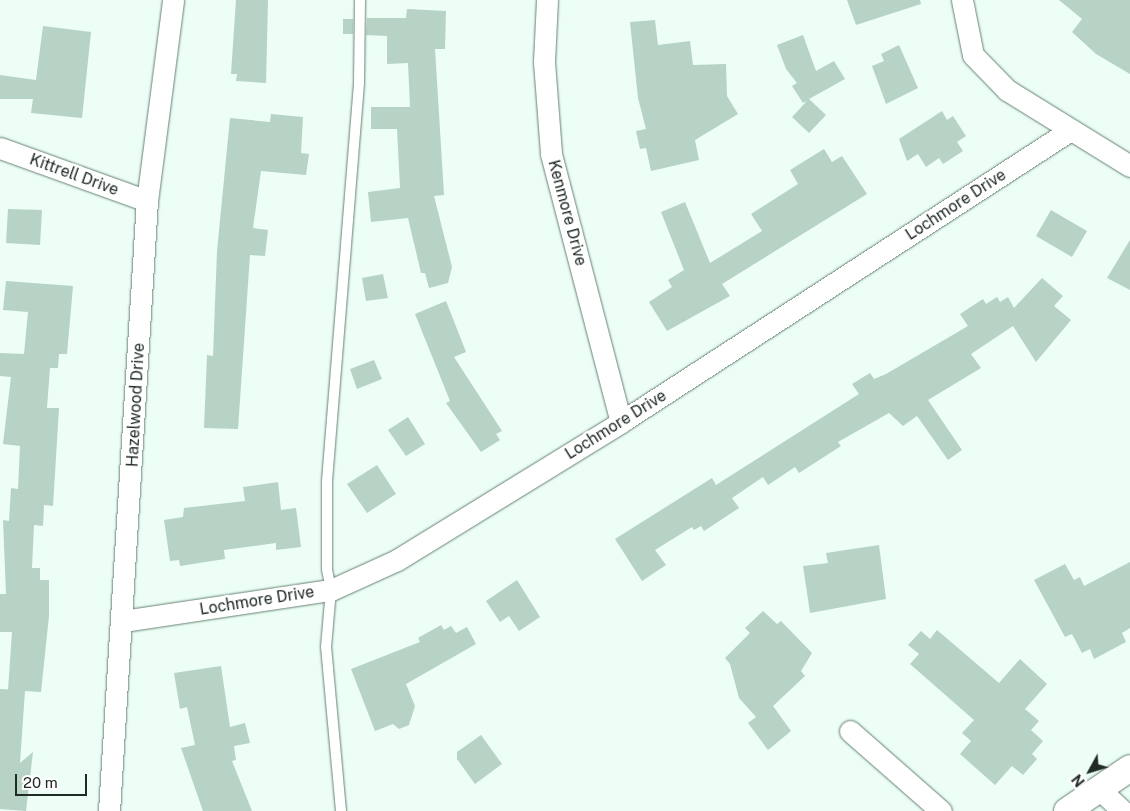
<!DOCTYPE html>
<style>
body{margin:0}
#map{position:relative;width:1130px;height:811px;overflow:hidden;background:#ecfef5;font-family:"Public Sans",sans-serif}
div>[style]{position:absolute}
.building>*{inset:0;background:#b7d3c5}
.roads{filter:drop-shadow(0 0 1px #668174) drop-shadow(0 0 1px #668174)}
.service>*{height:10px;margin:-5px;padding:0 5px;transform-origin:5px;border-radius:5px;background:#fff}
.minor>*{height:21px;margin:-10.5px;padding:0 10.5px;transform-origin:10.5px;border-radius:10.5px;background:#fff}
.tertiary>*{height:26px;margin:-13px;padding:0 13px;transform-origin:13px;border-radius:13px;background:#fff}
span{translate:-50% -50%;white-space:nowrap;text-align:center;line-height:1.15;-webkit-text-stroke:4.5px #fff;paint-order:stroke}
.street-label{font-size:16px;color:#202b25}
.north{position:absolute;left:1065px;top:746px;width:50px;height:50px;-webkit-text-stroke:4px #fff;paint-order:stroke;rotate:231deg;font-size:14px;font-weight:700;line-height:20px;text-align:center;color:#202b25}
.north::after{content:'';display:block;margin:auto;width:18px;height:22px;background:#202b25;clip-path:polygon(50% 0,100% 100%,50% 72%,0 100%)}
.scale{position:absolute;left:15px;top:774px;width:72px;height:22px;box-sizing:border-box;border:2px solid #202b25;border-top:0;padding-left:6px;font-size:15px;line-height:18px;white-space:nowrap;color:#202b25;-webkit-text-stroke:4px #fff;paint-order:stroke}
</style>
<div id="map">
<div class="building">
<div style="clip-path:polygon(236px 0,268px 0,266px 83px,236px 81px,237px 74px,231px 74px)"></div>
<div style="clip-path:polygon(847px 0,920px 0,921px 4px,856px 25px)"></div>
<div style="clip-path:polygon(1059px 0,1130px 0,1130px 74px,1096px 54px,1072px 32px,1082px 19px)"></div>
<div style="clip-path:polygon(407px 9px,446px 11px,445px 49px,435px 49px,444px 195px,434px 196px,452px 267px,448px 283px,429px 288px,425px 273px,421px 273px,408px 218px,371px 222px,368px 192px,400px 188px,397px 129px,371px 129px,371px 107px,410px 107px,408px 63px,387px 64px,387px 36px,366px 35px,367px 18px,406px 18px)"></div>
<div style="clip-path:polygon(343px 19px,353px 19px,353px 34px,343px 34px)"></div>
<div style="clip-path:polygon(655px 20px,658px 45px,690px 41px,693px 65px,726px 64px,727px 96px,738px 114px,695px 140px,699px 160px,651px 171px,646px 148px,640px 149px,636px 131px,646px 129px,638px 98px,630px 22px)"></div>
<div style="clip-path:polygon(43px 26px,91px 32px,82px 118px,31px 113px,33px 99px,0 99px,0 75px,36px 80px)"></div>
<div style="clip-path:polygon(803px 35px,816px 71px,834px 61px,845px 79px,809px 99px,826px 115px,809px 133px,792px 117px,807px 101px,803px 103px,792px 86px,797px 83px,786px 69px,777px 45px)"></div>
<div style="clip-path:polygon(899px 45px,918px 88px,886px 104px,872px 66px,884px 61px,881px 54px)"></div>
<div style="clip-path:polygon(942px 111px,947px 120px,953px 116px,966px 136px,957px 142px,963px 151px,943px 164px,939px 158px,926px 167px,918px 154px,907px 161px,899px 139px)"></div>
<div style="clip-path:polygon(271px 114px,303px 117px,301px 153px,309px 154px,306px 175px,261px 171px,253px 228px,268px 230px,265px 256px,250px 255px,238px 429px,204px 428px,207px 355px,213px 356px,217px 251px,230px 118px,270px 122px)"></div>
<div style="clip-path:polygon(824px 149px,832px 162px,842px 156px,867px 194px,722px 284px,730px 296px,667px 331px,649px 302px,672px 287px,668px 280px,684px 270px,661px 212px,685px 202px,710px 263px,762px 231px,751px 214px,798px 184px,790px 170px)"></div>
<div style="clip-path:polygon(8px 209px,42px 210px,40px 245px,6px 243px)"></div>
<div style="clip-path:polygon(1051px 210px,1087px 231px,1072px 257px,1036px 236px)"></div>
<div style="clip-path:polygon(1130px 240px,1130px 290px,1107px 278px)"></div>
<div style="clip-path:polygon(383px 274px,388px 298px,366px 301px,362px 278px)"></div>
<div style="clip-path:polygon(1042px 278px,1063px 296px,1054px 306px,1071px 320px,1036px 362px,1013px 326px,971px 354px,981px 368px,928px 400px,962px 450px,948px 460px,917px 416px,903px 426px,889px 413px,838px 442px,841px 446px,799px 473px,795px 467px,768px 485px,763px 477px,732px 498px,739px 508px,704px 531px,701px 526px,694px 530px,692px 527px,655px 550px,666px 565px,642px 581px,615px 539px,712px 478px,716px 485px,859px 394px,852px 384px,870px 373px,874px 379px,886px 374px,968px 326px,960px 314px,983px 299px,986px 304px,997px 297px,1000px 302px,1008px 297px,1014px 308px)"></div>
<div style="clip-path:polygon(6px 281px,73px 286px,67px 354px,59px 354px,58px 368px,50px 368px,47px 408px,59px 408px,53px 506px,44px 505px,43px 526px,34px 525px,32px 568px,40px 568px,40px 580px,49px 580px,49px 616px,41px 692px,25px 691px,20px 763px,33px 752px,26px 811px,0 809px,0 689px,16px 690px,8px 690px,12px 632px,0 632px,0 594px,6px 594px,3px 520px,9px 521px,11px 488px,18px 489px,20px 446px,3px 444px,11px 377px,0 376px,0 353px,24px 354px,28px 312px,3px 310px)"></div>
<div style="clip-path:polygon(446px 301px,466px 352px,454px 357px,502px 431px,496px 434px,500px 440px,481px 452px,446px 403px,450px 401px,415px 314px)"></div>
<div style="clip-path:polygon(374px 360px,382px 379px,357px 389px,350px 369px)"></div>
<div style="clip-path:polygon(408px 417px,425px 444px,406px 456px,388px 430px)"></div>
<div style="clip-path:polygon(377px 465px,396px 494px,367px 513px,347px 484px)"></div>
<div style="clip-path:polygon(278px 482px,281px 510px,296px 508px,301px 547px,276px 550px,276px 543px,224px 550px,225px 559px,180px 566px,179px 560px,170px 561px,164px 520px,183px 517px,184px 508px,245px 501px,243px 487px)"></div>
<div style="clip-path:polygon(879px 545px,886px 599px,810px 613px,803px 566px,828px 563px,826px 553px)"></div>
<div style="clip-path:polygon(1130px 562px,1130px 628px,1122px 633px,1126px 642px,1094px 659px,1090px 649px,1082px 653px,1072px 634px,1065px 637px,1034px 580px,1065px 564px,1074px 580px,1080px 577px,1084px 586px)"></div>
<div style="clip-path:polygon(517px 580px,540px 617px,519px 631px,509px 616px,500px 622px,486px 601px)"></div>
<div style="clip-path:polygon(763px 611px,777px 624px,781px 621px,812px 653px,801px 671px,805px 676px,773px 706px,791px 731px,768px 750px,748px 723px,756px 717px,739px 698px,730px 664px,725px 658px,750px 633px,745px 628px)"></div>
<div style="clip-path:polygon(441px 625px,444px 630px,451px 626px,456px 633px,467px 627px,476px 644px,406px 684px,415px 706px,409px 725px,399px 729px,393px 724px,375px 731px,351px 669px,420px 642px,418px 638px)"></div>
<div style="clip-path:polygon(937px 630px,999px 683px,1020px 659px,1047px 684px,1025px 709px,1039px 721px,1031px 730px,1043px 741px,1032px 754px,1037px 759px,1023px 775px,1012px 766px,995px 785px,960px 754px,971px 741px,962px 733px,974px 720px,910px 664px,919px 654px,908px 645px,921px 631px,930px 639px)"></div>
<div style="clip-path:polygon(221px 666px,230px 727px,245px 723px,250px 743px,234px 746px,236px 760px,232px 761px,252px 811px,203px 811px,181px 748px,195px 745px,187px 707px,180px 709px,174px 673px)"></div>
<div style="clip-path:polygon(481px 735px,502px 764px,475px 784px,457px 759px,457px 752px)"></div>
</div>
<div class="roads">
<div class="service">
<div style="left:341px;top:811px;width:165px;rotate:-95.2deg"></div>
<div style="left:326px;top:647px;width:57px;rotate:-85deg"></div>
<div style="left:331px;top:590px;width:21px;rotate:-101deg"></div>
<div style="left:327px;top:569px;width:88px;rotate:-90deg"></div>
<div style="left:327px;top:481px;width:399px;rotate:-85.4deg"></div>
<div style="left:359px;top:83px;width:83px;rotate:-89.3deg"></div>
</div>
<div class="minor">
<div style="left:547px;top:0;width:62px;rotate:92.8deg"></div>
<div style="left:544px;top:62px;width:92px;rotate:85.6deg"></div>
<div style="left:551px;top:154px;width:277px;rotate:75.4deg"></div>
<div style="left:962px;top:0;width:56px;rotate:78.7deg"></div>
<div style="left:973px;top:55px;width:49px;rotate:45.8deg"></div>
<div style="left:1007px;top:90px;width:145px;rotate:31.7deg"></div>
<div style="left:0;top:148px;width:156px;rotate:19.8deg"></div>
<div style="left:123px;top:621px;width:210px;rotate:-8.5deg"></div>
<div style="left:331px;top:590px;width:72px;rotate:-24.4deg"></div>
<div style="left:397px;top:560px;width:263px;rotate:-31.6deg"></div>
<div style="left:621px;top:422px;width:534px;rotate:-33.01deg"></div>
<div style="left:850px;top:731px;width:121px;rotate:41.3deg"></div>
<div style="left:1097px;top:787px;width:35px;rotate:43deg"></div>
<div style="left:109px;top:811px;width:611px;rotate:-86.44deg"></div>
<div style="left:147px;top:201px;width:203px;rotate:-82.6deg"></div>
</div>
<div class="tertiary">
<div style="left:1067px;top:811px;width:76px;rotate:-34.3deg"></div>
</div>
</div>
<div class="street-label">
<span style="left:74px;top:175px;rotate:20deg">Kittrell Drive</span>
<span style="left:956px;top:205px;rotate:-33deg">Lochmore Drive</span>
<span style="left:567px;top:213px;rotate:75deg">Kenmore Drive</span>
<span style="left:136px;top:405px;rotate:-87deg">Hazelwood Drive</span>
<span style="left:616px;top:425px;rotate:-32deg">Lochmore Drive</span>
<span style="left:257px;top:601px;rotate:-9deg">Lochmore Drive</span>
</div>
<div class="north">N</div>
<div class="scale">20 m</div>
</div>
